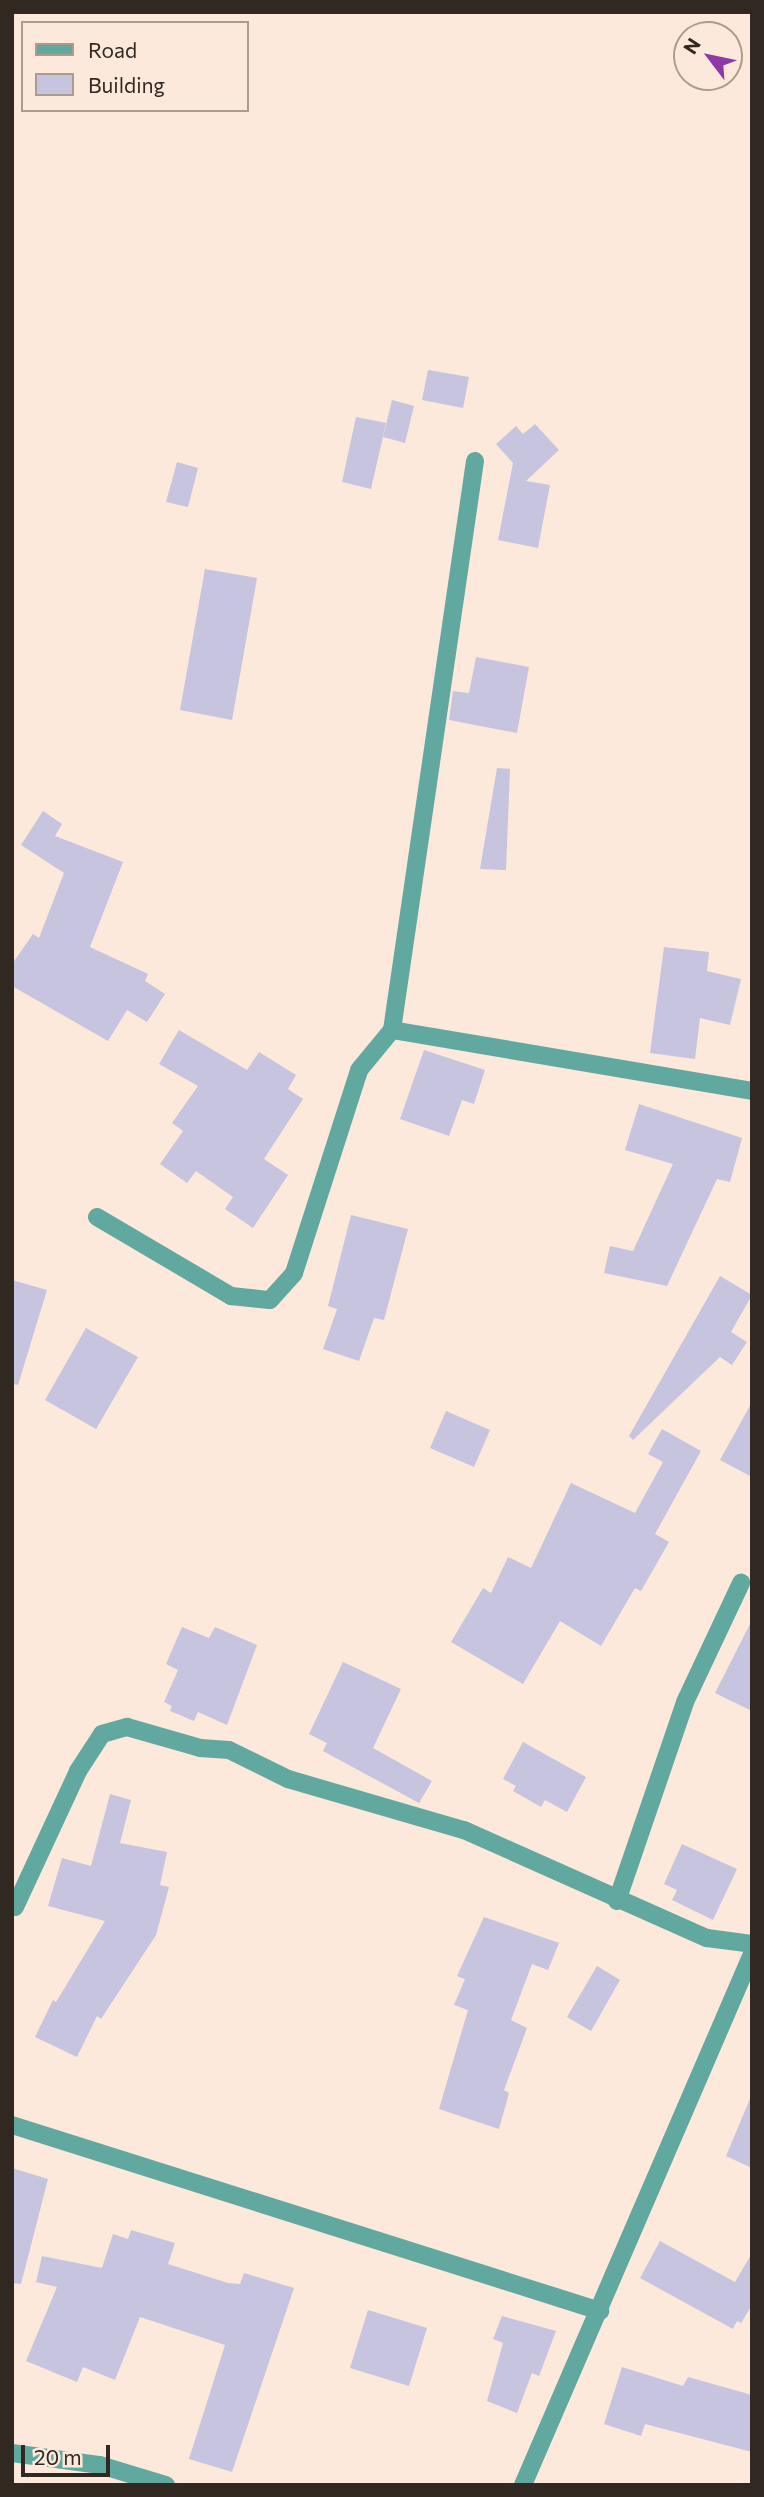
<!DOCTYPE html>
<style>
body{margin:0}
#map{position:relative;width:764px;height:2497px;overflow:hidden;background:#fde9db;font-family:Commissioner,sans-serif}
div>[style]{position:absolute}
.building>*{inset:0;background:#c6c4de}
.street>*{height:18px;margin:-9px;padding:0 9px;transform-origin:9px;border-radius:9px;background:#61a8a0}
span{translate:-50% -50%;white-space:nowrap;text-align:center;line-height:1.15;-webkit-text-stroke:7px #fde9db;paint-order:stroke}
.frame{position:absolute;inset:0;border:14px solid #312822;pointer-events:none}
.legend{position:absolute;left:21px;top:21px;width:228px;height:91px;box-sizing:border-box;background:#fde9db;border:2px solid #ab9c91;margin:0;padding:9px 12px;list-style:none;font-size:21px;color:#312822}
.legend li{display:flex;align-items:center;gap:14px;height:35px}
.legend b{width:35px;border:2px solid #ab9c91}
.north{position:absolute;left:673px;top:21px;width:70px;height:70px;box-sizing:border-box;background:#fde9db;border:2px solid #ab9c91;border-radius:50%;rotate:302deg;font-size:19px;font-weight:700;line-height:28px;text-align:center;color:#312822}
.north::after{content:'';display:block;margin:auto;width:24px;height:32px;background:#8f38a5;clip-path:polygon(50% 0,100% 100%,50% 72%,0 100%)}
.scale{position:absolute;left:21px;top:2445px;width:89px;height:32px;box-sizing:border-box;border:4px solid #312822;border-top:0;padding-left:9px;font-size:21px;line-height:24px;white-space:nowrap;color:#312822;-webkit-text-stroke:5px #fde9db;paint-order:stroke}
</style>
<div id="map">
<div class="building">
<div style="clip-path:polygon(428px 370px,469px 377px,463px 408px,422px 400px)"></div>
<div style="clip-path:polygon(392px 400px,414px 406px,405px 443px,383px 437px)"></div>
<div style="clip-path:polygon(356px 417px,386px 423px,371px 489px,342px 482px)"></div>
<div style="clip-path:polygon(535px 424px,559px 450px,526px 481px,550px 485px,538px 548px,498px 540px,513px 463px,496px 444px,516px 426px,523px 434px)"></div>
<div style="clip-path:polygon(177px 462px,198px 468px,188px 507px,166px 502px)"></div>
<div style="clip-path:polygon(205px 569px,257px 578px,232px 720px,180px 710px)"></div>
<div style="clip-path:polygon(476px 657px,529px 667px,517px 733px,449px 720px,453px 691px,469px 693px)"></div>
<div style="clip-path:polygon(497px 768px,510px 769px,506px 870px,480px 869px)"></div>
<div style="clip-path:polygon(43px 811px,62px 824px,55px 836px,123px 862px,90px 947px,148px 974px,145px 981px,165px 994px,147px 1022px,127px 1010px,108px 1041px,12px 986px,12px 964px,33px 934px,39px 938px,64px 873px,21px 845px)"></div>
<div style="clip-path:polygon(664px 947px,709px 952px,707px 971px,741px 979px,730px 1025px,700px 1018px,695px 1059px,650px 1053px)"></div>
<div style="clip-path:polygon(179px 1030px,247px 1070px,259px 1052px,296px 1075px,288px 1089px,303px 1099px,264px 1159px,288px 1175px,253px 1228px,225px 1209px,233px 1197px,196px 1171px,187px 1183px,160px 1164px,183px 1131px,172px 1123px,198px 1086px,159px 1064px)"></div>
<div style="clip-path:polygon(424px 1050px,485px 1070px,474px 1104px,462px 1100px,449px 1136px,400px 1119px)"></div>
<div style="clip-path:polygon(639px 1104px,742px 1138px,730px 1182px,717px 1179px,667px 1286px,604px 1273px,610px 1246px,633px 1251px,673px 1164px,625px 1150px)"></div>
<div style="clip-path:polygon(351px 1215px,408px 1229px,384px 1320px,374px 1318px,359px 1361px,323px 1349px,337px 1309px,328px 1306px)"></div>
<div style="clip-path:polygon(720px 1276px,752px 1295px,731px 1332px,747px 1342px,732px 1365px,720px 1357px,633px 1440px,629px 1436px)"></div>
<div style="clip-path:polygon(12px 1280px,47px 1290px,18px 1385px,12px 1384px)"></div>
<div style="clip-path:polygon(86px 1328px,138px 1357px,96px 1429px,45px 1400px)"></div>
<div style="clip-path:polygon(752px 1402px,752px 1477px,720px 1460px)"></div>
<div style="clip-path:polygon(446px 1411px,490px 1430px,474px 1467px,430px 1448px)"></div>
<div style="clip-path:polygon(662px 1429px,701px 1451px,655px 1534px,669px 1542px,641px 1591px,635px 1588px,601px 1646px,560px 1621px,523px 1684px,451px 1642px,483px 1588px,491px 1593px,508px 1557px,531px 1568px,571px 1483px,635px 1513px,663px 1462px,648px 1454px)"></div>
<div style="clip-path:polygon(752px 1620px,752px 1711px,715px 1693px)"></div>
<div style="clip-path:polygon(182px 1627px,209px 1638px,215px 1627px,257px 1645px,227px 1725px,198px 1712px,194px 1721px,170px 1711px,172px 1706px,164px 1702px,178px 1670px,166px 1664px)"></div>
<div style="clip-path:polygon(343px 1662px,401px 1689px,373px 1748px,432px 1781px,419px 1803px,323px 1751px,327px 1743px,309px 1734px)"></div>
<div style="clip-path:polygon(523px 1742px,586px 1777px,567px 1812px,545px 1800px,541px 1807px,513px 1791px,516px 1786px,503px 1779px)"></div>
<div style="clip-path:polygon(110px 1794px,131px 1800px,120px 1843px,167px 1852px,160px 1885px,169px 1887px,156px 1935px,101px 2019px,97px 2016px,77px 2057px,35px 2037px,53px 2000px,56px 2002px,105px 1921px,48px 1906px,62px 1858px,91px 1866px)"></div>
<div style="clip-path:polygon(682px 1844px,737px 1869px,713px 1920px,672px 1900px,677px 1890px,664px 1884px)"></div>
<div style="clip-path:polygon(484px 1917px,559px 1943px,548px 1970px,532px 1964px,511px 2020px,527px 2028px,504px 2090px,509px 2093px,499px 2129px,439px 2109px,468px 2010px,454px 2005px,465px 1979px,457px 1976px)"></div>
<div style="clip-path:polygon(597px 1966px,620px 1980px,591px 2031px,567px 2017px)"></div>
<div style="clip-path:polygon(752px 2094px,752px 2168px,726px 2156px)"></div>
<div style="clip-path:polygon(12px 2168px,48px 2179px,21px 2284px,12px 2283px)"></div>
<div style="clip-path:polygon(131px 2230px,175px 2243px,168px 2264px,228px 2283px,240px 2284px,244px 2273px,294px 2288px,232px 2472px,189px 2459px,225px 2345px,140px 2317px,115px 2380px,83px 2367px,77px 2382px,26px 2361px,57px 2287px,36px 2282px,42px 2256px,102px 2268px,113px 2234px,128px 2239px)"></div>
<div style="clip-path:polygon(660px 2241px,735px 2282px,752px 2253px,752px 2305px,741px 2323px,737px 2321px,733px 2329px,640px 2278px)"></div>
<div style="clip-path:polygon(368px 2310px,427px 2328px,409px 2386px,350px 2368px)"></div>
<div style="clip-path:polygon(502px 2316px,556px 2331px,539px 2376px,532px 2373px,517px 2413px,487px 2401px,503px 2343px,493px 2339px)"></div>
<div style="clip-path:polygon(622px 2367px,683px 2386px,688px 2377px,752px 2395px,752px 2452px,645px 2424px,641px 2436px,604px 2424px)"></div>
</div>
<div class="street">
<div style="left:392px;top:1030px;width:575px;rotate:-81.7deg"></div>
<div style="left:97px;top:1217px;width:156px;rotate:30.5deg"></div>
<div style="left:231px;top:1296px;width:39px;rotate:6deg"></div>
<div style="left:270px;top:1300px;width:36px;rotate:-48deg"></div>
<div style="left:294px;top:1273px;width:213px;rotate:-72.2deg"></div>
<div style="left:359px;top:1070px;width:52px;rotate:-50.5deg"></div>
<div style="left:392px;top:1030px;width:365px;rotate:9.6deg"></div>
<div style="left:617px;top:1901px;width:210px;rotate:-71.1deg"></div>
<div style="left:685px;top:1702px;width:132px;rotate:-64.8deg"></div>
<div style="left:15px;top:1907px;width:150px;rotate:-65.1deg"></div>
<div style="left:78px;top:1771px;width:44px;rotate:-57deg"></div>
<div style="left:102px;top:1734px;width:26px;rotate:-16deg"></div>
<div style="left:127px;top:1727px;width:76px;rotate:16deg"></div>
<div style="left:200px;top:1748px;width:29px;rotate:4deg"></div>
<div style="left:229px;top:1750px;width:66px;rotate:26.2deg"></div>
<div style="left:288px;top:1779px;width:183px;rotate:16.2deg"></div>
<div style="left:464px;top:1830px;width:266px;rotate:24deg"></div>
<div style="left:707px;top:1938px;width:45px;rotate:7.6deg"></div>
<div style="left:12px;top:2125px;width:617px;rotate:17.55deg"></div>
<div style="left:12px;top:2453px;width:89px;rotate:7.8deg"></div>
<div style="left:100px;top:2465px;width:69px;rotate:16.9deg"></div>
<div style="left:523px;top:2485px;width:578px;rotate:-66.67deg"></div>
</div>
<div class="frame"></div>
<ul class="legend">
<li><b style="height:9px;background:#61a8a0"></b>Road</li>
<li><b style="height:19px;background:#c6c4de"></b>Building</li>
</ul>
<div class="north">N</div>
<div class="scale">20 m</div>
</div>
